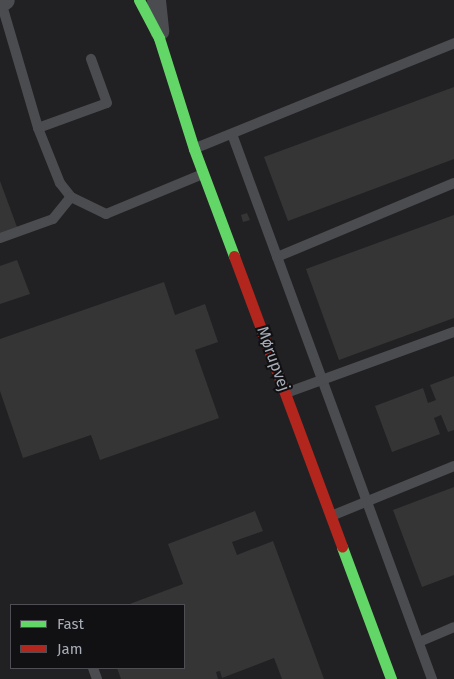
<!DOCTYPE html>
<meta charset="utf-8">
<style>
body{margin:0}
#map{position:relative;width:454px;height:679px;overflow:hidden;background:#171717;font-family:"Fira Sans",sans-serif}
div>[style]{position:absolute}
.built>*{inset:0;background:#212123}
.building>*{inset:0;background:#353536}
.lane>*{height:10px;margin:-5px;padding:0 5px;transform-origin:5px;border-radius:5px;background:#4b4c50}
.street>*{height:19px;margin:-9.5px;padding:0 9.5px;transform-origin:9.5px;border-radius:9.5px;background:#4b4c50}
.fast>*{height:11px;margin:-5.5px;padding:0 5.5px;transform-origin:5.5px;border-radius:5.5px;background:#63d668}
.jam>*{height:11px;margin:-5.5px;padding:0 5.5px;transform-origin:5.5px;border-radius:5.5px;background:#b3261e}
span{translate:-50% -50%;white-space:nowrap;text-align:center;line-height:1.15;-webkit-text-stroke:4px #111113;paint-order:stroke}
.street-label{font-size:16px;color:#a8adb8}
.legend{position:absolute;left:10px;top:604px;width:175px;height:65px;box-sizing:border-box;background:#111113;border:1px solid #4d4f55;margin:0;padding:6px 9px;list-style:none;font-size:15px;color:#a8adb8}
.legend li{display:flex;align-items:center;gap:10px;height:25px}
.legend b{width:25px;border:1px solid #4d4f55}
</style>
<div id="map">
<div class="built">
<div style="clip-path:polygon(evenodd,0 0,454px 0,454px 679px,0 679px,0 0,11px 605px,184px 605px,184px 668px,11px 668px,11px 605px)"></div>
</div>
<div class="building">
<div style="clip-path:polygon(454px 87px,454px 159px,288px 221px,264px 157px)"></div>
<div style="clip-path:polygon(0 181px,17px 227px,0 233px)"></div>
<div style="clip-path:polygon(247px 213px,250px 220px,243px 222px,241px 215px)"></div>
<div style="clip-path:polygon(454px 215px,454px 318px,339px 360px,306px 269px)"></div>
<div style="clip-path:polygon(17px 260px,30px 294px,0 304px,0 266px)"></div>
<div style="clip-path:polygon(164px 282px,175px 315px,205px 304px,218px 342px,195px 350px,219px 418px,100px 460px,91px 435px,23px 458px,0 391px,0 339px)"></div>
<div style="clip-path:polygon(454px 376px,454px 430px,448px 432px,441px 415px,434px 418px,440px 434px,392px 452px,375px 406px,423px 388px,428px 403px,436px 400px,430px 385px)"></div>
<div style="clip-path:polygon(454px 487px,454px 575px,422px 587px,393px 510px)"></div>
<div style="clip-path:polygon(255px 511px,263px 531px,232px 542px,237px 555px,273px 541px,324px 679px,282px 679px,274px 658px,222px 678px,220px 671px,216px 672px,218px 679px,121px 679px,117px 668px,184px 668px,184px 605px,127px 605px,183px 584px,168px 544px)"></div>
</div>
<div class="lane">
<div style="left:1px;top:2px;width:131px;rotate:73.6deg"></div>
<div style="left:38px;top:128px;width:59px;rotate:68.2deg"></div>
<div style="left:60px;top:183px;width:18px;rotate:52deg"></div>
<div style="left:71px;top:197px;width:39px;rotate:26deg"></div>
<div style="left:106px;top:214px;width:105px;rotate:-22.4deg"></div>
<div style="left:38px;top:128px;width:73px;rotate:-19.9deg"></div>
<div style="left:107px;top:103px;width:47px;rotate:-110deg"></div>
<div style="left:232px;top:134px;width:581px;rotate:69.85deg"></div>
<div style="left:196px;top:148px;width:279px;rotate:-22.1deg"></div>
<div style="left:0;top:238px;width:56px;rotate:-19.7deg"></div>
<div style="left:53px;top:219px;width:28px;rotate:-51deg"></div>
<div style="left:277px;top:257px;width:192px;rotate:-22.7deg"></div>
<div style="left:286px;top:393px;width:179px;rotate:-20deg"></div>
<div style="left:331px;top:516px;width:133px;rotate:-22.1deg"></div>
<div style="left:419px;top:642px;width:38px;rotate:-23deg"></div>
<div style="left:93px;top:668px;width:12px;rotate:70deg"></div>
</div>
<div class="street">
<div style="left:156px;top:0;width:31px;rotate:84deg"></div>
<div style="left:0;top:2px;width:5px;rotate:-22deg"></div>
</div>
<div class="fast">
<div style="left:139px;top:0;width:43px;rotate:62.2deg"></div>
<div style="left:159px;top:38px;width:116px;rotate:72.5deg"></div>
<div style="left:194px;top:149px;width:114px;rotate:69.5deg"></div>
<div style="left:342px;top:547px;width:141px;rotate:69.6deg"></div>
</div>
<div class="jam">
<div style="left:234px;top:256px;width:310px;rotate:69.6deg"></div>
</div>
<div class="street-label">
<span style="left:273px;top:359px;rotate:70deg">Mørupvej</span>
</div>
<ul class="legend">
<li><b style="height:6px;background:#63d668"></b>Fast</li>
<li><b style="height:6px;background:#b3261e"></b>Jam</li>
</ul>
</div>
